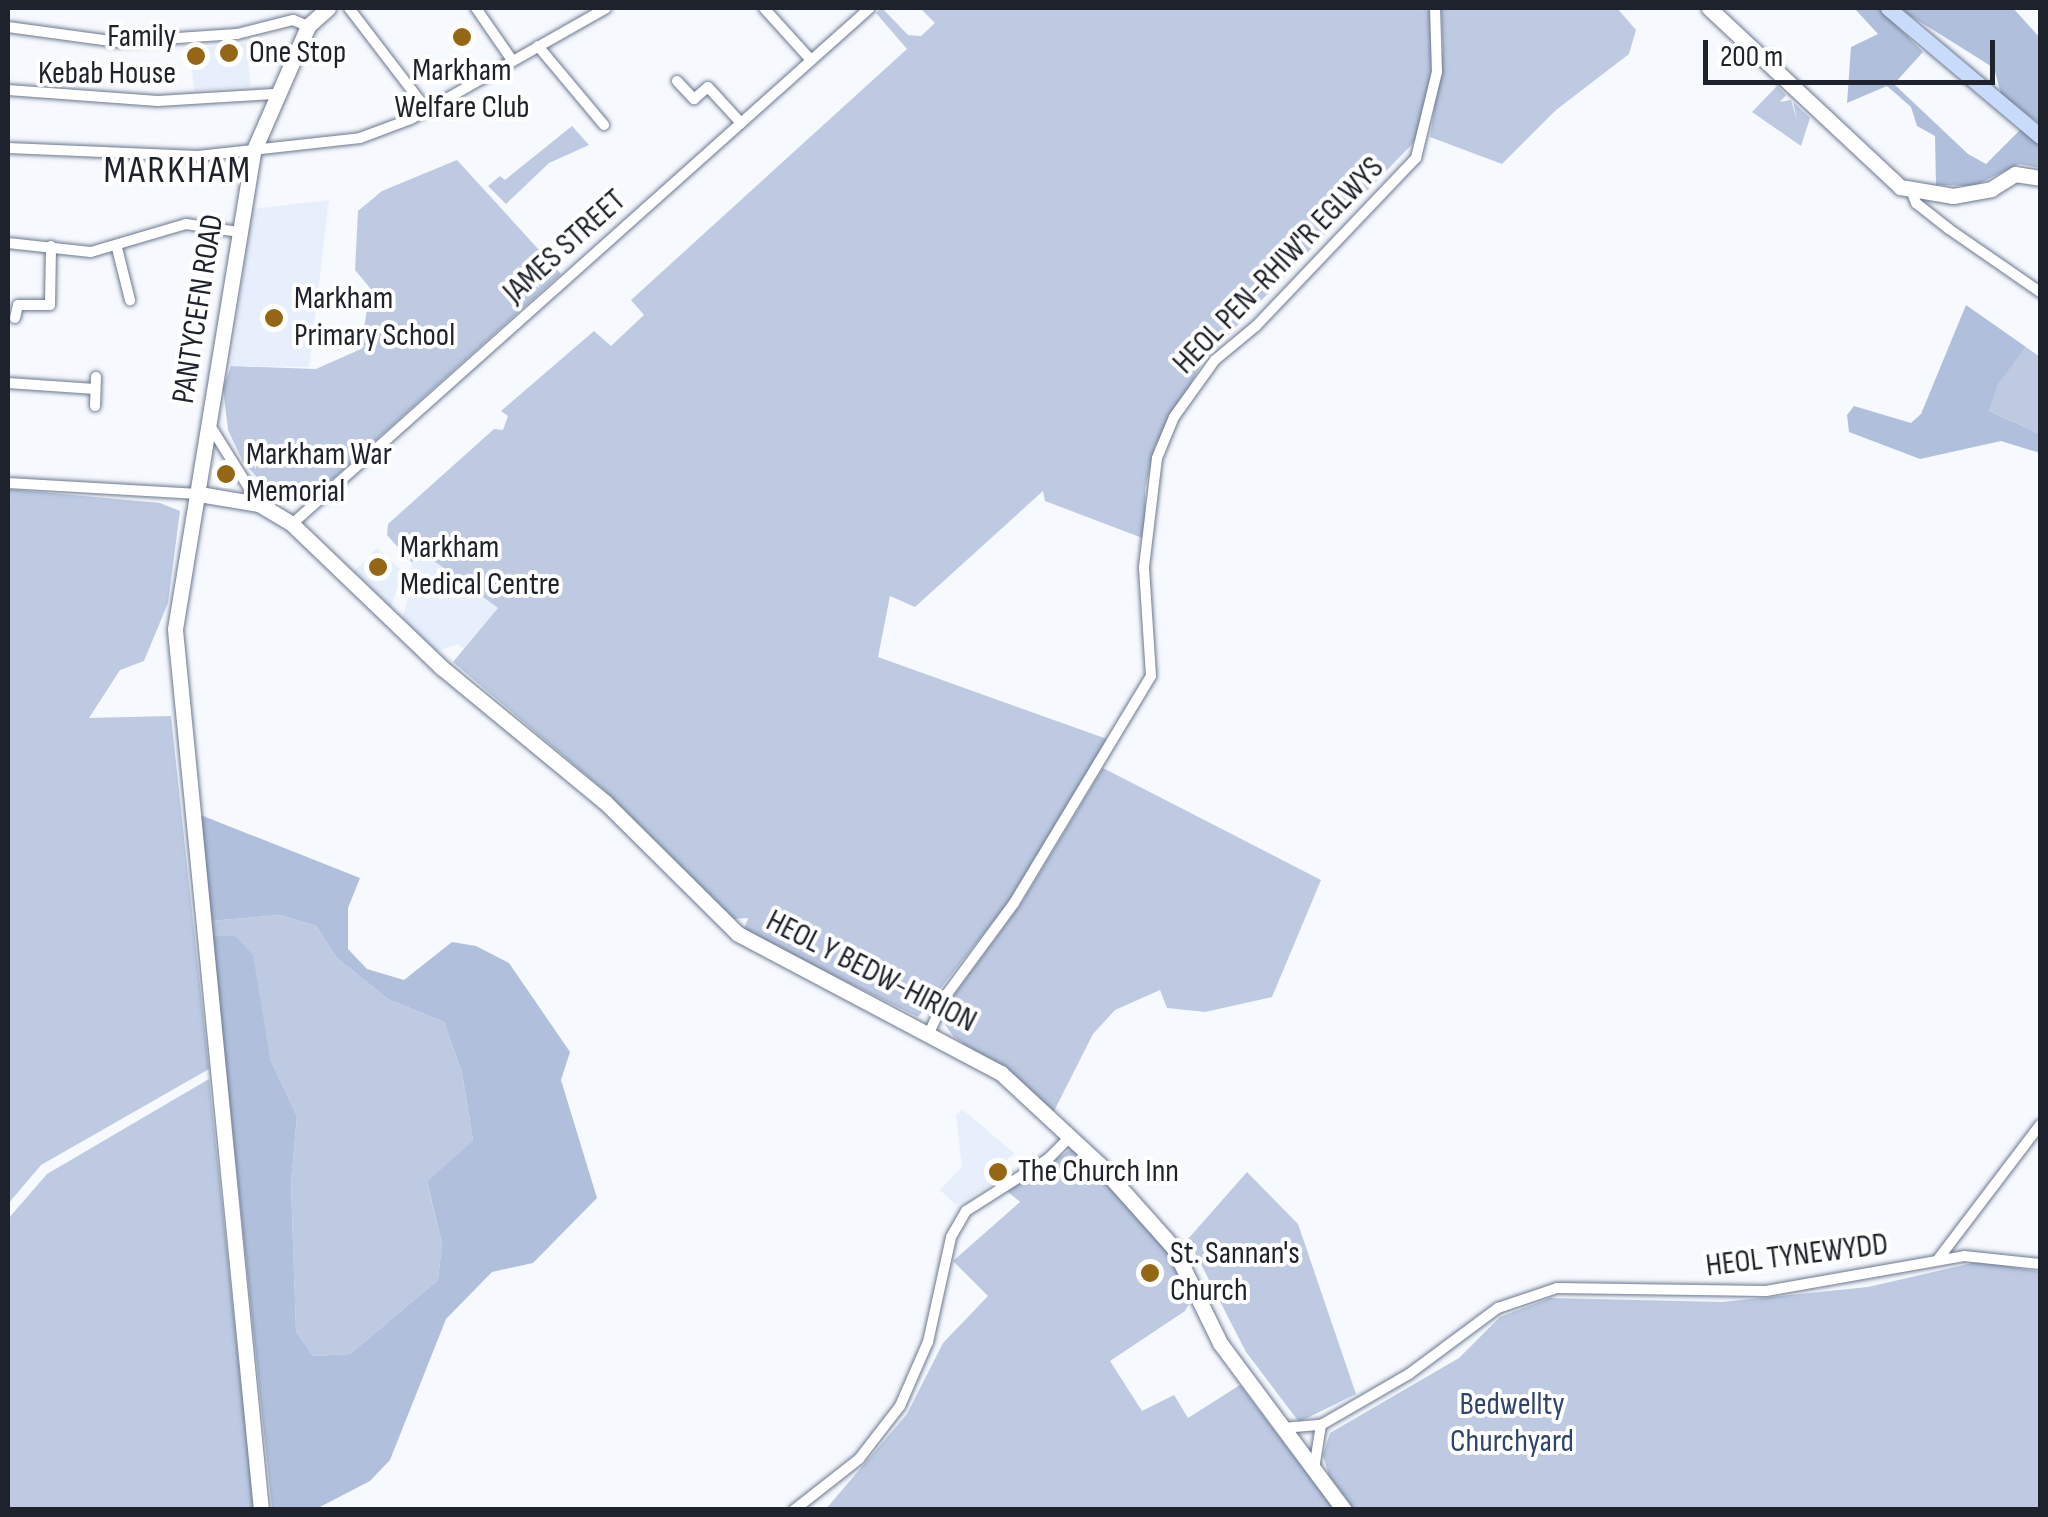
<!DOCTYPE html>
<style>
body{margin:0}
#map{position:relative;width:2048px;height:1517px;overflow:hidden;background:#f6f9fe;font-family:"Sofia Sans Condensed",sans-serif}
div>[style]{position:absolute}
.built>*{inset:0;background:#e7effc}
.green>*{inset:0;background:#bdcae2}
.forest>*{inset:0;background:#b0c0dc}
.roads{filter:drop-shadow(0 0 2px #6b788f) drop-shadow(0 0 2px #6b788f)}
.street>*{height:10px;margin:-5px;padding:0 5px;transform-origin:5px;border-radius:5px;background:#fff}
.secondary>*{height:15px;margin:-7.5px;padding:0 7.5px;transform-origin:7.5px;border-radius:7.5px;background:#fff}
.primary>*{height:15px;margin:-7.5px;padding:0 7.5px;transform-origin:7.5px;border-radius:7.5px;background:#c9dbfb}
.dots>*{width:28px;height:28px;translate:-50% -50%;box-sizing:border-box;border:5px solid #fff;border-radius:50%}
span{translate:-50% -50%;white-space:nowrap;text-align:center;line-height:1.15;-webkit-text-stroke:8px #fff;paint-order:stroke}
.poi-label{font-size:32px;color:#1d222c}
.right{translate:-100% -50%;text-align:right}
.left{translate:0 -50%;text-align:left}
.street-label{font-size:32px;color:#1d222c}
.park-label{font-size:32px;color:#2e446c}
.quarter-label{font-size:38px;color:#1d222c;letter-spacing:2.5px}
.frame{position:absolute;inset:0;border:10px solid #1d222c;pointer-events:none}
.scale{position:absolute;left:1703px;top:40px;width:292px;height:45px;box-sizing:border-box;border:5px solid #1d222c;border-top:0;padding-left:12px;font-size:30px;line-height:35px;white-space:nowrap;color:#1d222c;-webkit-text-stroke:8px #fff;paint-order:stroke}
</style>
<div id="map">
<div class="built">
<div style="clip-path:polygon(246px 43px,251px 86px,194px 91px,190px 49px)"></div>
<div style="clip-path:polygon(329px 200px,309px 367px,231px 366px,251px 209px)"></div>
<div style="clip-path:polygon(377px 548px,403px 571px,390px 610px,351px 574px)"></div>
<div style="clip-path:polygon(426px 555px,499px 608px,464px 649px,458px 644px,436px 652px,402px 619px,413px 582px,411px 562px)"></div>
<div style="clip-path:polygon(962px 1109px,1015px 1154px,1007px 1159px,1014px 1171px,956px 1205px,940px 1190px,962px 1167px,956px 1115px)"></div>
</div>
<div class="green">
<div style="clip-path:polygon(882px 8px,908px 35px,921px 36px,935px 23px,920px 8px,1431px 8px,1433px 13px,1431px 72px,1418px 138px,1204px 360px,1155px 446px,1145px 489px,1145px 539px,1045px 501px,1043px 491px,915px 607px,890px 596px,878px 657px,1107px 739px,1010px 900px,918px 1017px,757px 938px,744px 929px,748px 918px,734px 919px,605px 791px,453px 662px,498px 608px,426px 555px,411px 562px,387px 535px,388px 524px,494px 429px,503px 430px,508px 416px,501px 411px,594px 331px,611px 346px,644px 315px,631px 300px,907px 49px,876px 13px)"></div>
<div style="clip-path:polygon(1441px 8px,1617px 8px,1636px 30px,1629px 54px,1556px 110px,1502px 164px,1430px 137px,1443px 50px)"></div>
<div style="clip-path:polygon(1777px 86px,1786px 95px,1780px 102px,1791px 100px,1797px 120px,1793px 102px,1810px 118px,1801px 146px,1752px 112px)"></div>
<div style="clip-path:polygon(572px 126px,589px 145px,549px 163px,506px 204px,488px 186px,500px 176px,505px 180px)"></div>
<div style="clip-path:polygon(457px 160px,561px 274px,308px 501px,281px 503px,243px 462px,228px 430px,223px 388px,231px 366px,316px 369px,361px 349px,370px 288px,355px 270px,358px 211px,382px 191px)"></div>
<div style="clip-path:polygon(2026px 347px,2040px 357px,2040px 434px,1989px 411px,1997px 384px)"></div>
<div style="clip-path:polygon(8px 489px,160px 503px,180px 511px,168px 603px,149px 649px,144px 661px,120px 670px,89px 718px,171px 716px,209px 1069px,41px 1165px,8px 1204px)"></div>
<div style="clip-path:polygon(1103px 768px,1321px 880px,1272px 997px,1205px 1012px,1167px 1008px,1160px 990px,1115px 1010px,1093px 1034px,1054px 1111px,953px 1036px,944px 1023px,945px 1007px,1021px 904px)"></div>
<div style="clip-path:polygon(280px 915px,316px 926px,337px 958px,388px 999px,444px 1022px,462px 1073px,473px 1140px,427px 1183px,442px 1243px,438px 1280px,350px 1354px,313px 1356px,296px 1331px,291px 1182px,297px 1116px,270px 1059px,235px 936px,212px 936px,211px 921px)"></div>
<div style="clip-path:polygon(209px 1079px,254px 1509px,8px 1510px,8px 1219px,47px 1174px)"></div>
<div style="clip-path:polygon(1073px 1148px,1175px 1258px,1193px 1296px,1185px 1311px,1110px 1361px,1142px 1411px,1174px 1395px,1188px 1418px,1240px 1385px,1334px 1509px,825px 1510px,907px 1414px,943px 1343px,988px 1296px,953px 1261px,1020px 1202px,1007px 1191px)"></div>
<div style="clip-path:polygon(1247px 1172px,1298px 1224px,1356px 1394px,1299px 1422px,1246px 1352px,1188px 1239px)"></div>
<div style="clip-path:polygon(1981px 1261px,2040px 1272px,2040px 1509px,1354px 1509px,1329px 1476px,1323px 1455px,1330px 1433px,1459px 1358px,1500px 1317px,1550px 1298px,1722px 1302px,1868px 1287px)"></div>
</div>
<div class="forest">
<div style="clip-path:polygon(1854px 8px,1879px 8px,1923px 52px,1894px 84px,1968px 154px,1986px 164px,2021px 129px,2040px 144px,2040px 168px,2019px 164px,1974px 186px,1936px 185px,1935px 136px,1917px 126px,1911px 107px,1887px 86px,1847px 103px,1851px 47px,1878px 34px)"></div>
<div style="clip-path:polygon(1898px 8px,2013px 8px,2040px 38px,2040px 124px,2001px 94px,1994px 68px)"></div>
<div style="clip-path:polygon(1966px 305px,2026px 347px,1998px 384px,1989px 411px,2040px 434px,2040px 453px,2001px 441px,1920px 459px,1849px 432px,1847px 415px,1854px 406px,1911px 423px,1921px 414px)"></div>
<div style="clip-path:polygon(198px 814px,360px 878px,348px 908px,348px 949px,367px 969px,404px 980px,452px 942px,476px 946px,509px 963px,570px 1052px,561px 1080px,597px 1198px,533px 1263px,492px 1272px,446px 1319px,390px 1460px,370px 1481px,316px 1509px,272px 1509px,212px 936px,235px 936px,253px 955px,270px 1059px,297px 1116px,291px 1182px,296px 1331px,313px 1356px,350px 1354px,438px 1280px,442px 1243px,427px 1182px,473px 1140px,462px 1073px,444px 1022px,388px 999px,337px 958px,316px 926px,280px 915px,211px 921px)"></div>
</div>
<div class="roads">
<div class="street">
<div style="left:349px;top:8px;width:128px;rotate:52.6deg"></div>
<div style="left:476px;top:8px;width:63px;rotate:55.3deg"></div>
<div style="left:764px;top:8px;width:70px;rotate:47.9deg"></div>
<div style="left:8px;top:27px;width:111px;rotate:7.8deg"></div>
<div style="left:118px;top:42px;width:119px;rotate:-3.8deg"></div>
<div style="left:237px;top:34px;width:58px;rotate:-14deg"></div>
<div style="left:293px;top:20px;width:16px;rotate:22deg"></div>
<div style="left:538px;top:46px;width:103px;rotate:50.1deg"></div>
<div style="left:677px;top:81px;width:25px;rotate:47deg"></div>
<div style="left:694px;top:99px;width:18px;rotate:-41deg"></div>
<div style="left:708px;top:87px;width:49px;rotate:47.5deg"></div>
<div style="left:8px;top:90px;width:150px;rotate:4.2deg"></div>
<div style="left:158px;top:101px;width:116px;rotate:-3.5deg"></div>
<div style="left:8px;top:148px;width:190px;rotate:2.4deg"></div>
<div style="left:198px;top:156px;width:163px;rotate:-6.3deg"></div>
<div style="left:360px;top:138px;width:54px;rotate:-20.4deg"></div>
<div style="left:411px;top:119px;width:224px;rotate:-29.6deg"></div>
<div style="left:1911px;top:190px;width:14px;rotate:69deg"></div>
<div style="left:1916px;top:203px;width:42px;rotate:38.2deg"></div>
<div style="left:1949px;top:229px;width:111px;rotate:34.7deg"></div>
<div style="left:8px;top:243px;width:83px;rotate:6.2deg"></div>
<div style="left:91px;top:252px;width:99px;rotate:-16.4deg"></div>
<div style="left:186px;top:224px;width:54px;rotate:8.6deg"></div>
<div style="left:117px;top:248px;width:54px;rotate:76deg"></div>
<div style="left:15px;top:318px;width:13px;rotate:-77deg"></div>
<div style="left:18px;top:305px;width:32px"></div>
<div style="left:50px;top:305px;width:59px;rotate:-89deg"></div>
<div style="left:8px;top:383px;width:87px;rotate:3.9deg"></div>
<div style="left:95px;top:406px;width:29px;rotate:-88deg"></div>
<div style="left:209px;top:424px;width:94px;rotate:58deg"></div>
<div style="left:8px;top:483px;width:191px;rotate:3.3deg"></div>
<div style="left:292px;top:524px;width:775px;rotate:-41.76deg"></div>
<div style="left:930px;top:1031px;width:41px;rotate:-65.3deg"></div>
<div style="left:947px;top:994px;width:113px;rotate:-53.6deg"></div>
<div style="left:1014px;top:903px;width:265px;rotate:-58.9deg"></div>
<div style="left:1151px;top:676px;width:109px;rotate:-93.7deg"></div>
<div style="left:1144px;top:567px;width:110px;rotate:-83.2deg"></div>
<div style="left:1157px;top:458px;width:44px;rotate:-67.5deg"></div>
<div style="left:1174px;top:417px;width:70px;rotate:-54.3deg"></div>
<div style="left:1215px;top:360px;width:53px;rotate:-39.7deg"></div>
<div style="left:1256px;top:326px;width:232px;rotate:-46.4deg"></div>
<div style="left:1416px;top:158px;width:89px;rotate:-76.3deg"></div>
<div style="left:1437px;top:72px;width:64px;rotate:-91.8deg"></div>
<div style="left:1939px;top:1258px;width:167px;rotate:-52.8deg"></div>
<div style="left:1283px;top:1428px;width:38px;rotate:-5deg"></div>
<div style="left:1321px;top:1425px;width:102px;rotate:-30.1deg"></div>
<div style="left:1409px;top:1374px;width:111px;rotate:-36.6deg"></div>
<div style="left:1498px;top:1308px;width:62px;rotate:-18.7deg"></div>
<div style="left:1557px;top:1288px;width:209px;rotate:0.8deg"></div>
<div style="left:1766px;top:1291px;width:201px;rotate:-10deg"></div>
<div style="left:1964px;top:1256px;width:76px;rotate:6deg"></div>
<div style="left:1314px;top:1469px;width:45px;rotate:-81deg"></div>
<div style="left:794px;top:1510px;width:83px;rotate:-38.1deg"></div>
<div style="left:859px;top:1459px;width:67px;rotate:-52.3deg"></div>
<div style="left:900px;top:1406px;width:70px;rotate:-66.4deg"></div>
<div style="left:928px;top:1342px;width:107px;rotate:-77.6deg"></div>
<div style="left:951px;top:1237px;width:30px;rotate:-60deg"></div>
<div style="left:966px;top:1211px;width:97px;rotate:-32.4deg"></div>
<div style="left:1048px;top:1159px;width:31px;rotate:-45deg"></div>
</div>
<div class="secondary">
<div style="left:1709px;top:8px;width:262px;rotate:43.1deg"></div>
<div style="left:1900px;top:187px;width:54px;rotate:9.6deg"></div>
<div style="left:1953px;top:196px;width:39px;rotate:-10deg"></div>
<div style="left:1991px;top:189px;width:28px;rotate:-32deg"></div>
<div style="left:2015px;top:174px;width:25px;rotate:9deg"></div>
<div style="left:199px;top:494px;width:61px;rotate:9.5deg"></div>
<div style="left:259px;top:504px;width:39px;rotate:31deg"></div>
<div style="left:292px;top:524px;width:207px;rotate:43.8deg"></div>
<div style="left:441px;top:667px;width:212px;rotate:39.5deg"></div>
<div style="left:605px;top:802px;width:187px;rotate:44.8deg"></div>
<div style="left:738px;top:934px;width:297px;rotate:27.9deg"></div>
<div style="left:1001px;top:1073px;width:134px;rotate:42.9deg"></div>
<div style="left:1099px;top:1164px;width:111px;rotate:48.3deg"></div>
<div style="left:1173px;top:1247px;width:107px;rotate:63.9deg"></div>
<div style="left:1220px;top:1343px;width:208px;rotate:53.4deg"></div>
<div style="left:261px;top:1510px;width:885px;rotate:-95.58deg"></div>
<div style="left:175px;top:629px;width:483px;rotate:-80.7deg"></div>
<div style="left:253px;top:152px;width:137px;rotate:-66.4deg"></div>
<div style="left:308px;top:26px;width:27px;rotate:-42deg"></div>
</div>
<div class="primary">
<div style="left:1888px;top:8px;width:199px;rotate:40.1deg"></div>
</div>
</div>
<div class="dots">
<div style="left:462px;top:37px;background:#956715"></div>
<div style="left:229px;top:53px;background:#956715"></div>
<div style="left:196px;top:56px;background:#956715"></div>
<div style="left:274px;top:318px;background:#956715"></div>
<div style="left:226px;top:474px;background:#956715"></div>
<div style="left:378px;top:567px;background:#956715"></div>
<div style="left:998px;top:1172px;background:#956715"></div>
<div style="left:1150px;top:1273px;background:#956715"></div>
</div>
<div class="poi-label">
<span class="right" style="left:176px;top:56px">Family<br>Kebab House</span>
<span class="left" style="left:249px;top:53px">One Stop</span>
<span style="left:462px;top:90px">Markham<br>Welfare Club</span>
<span class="left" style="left:294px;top:318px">Markham<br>Primary School</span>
<span class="left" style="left:246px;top:474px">Markham War<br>Memorial</span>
<span class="left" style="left:400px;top:567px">Markham<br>Medical Centre</span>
<span class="left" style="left:1018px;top:1172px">The Church Inn</span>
<span class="left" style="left:1170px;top:1273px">St. Sannan's<br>Church</span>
</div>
<div class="street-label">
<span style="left:565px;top:247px;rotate:-42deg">JAMES STREET</span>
<span style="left:1279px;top:266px;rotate:-46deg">HEOL PEN-RHIW'R EGLWYS</span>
<span style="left:199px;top:309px;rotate:-81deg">PANTYCEFN ROAD</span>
<span style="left:871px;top:972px;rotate:27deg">HEOL Y BEDW-HIRION</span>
<span style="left:1797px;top:1256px;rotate:-7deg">HEOL TYNEWYDD</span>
</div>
<div class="park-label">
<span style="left:1512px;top:1424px">Bedwellty<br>Churchyard</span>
</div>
<div class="quarter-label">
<span style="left:178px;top:171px">MARKHAM</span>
</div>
<div class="frame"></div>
<div class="scale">200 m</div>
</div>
